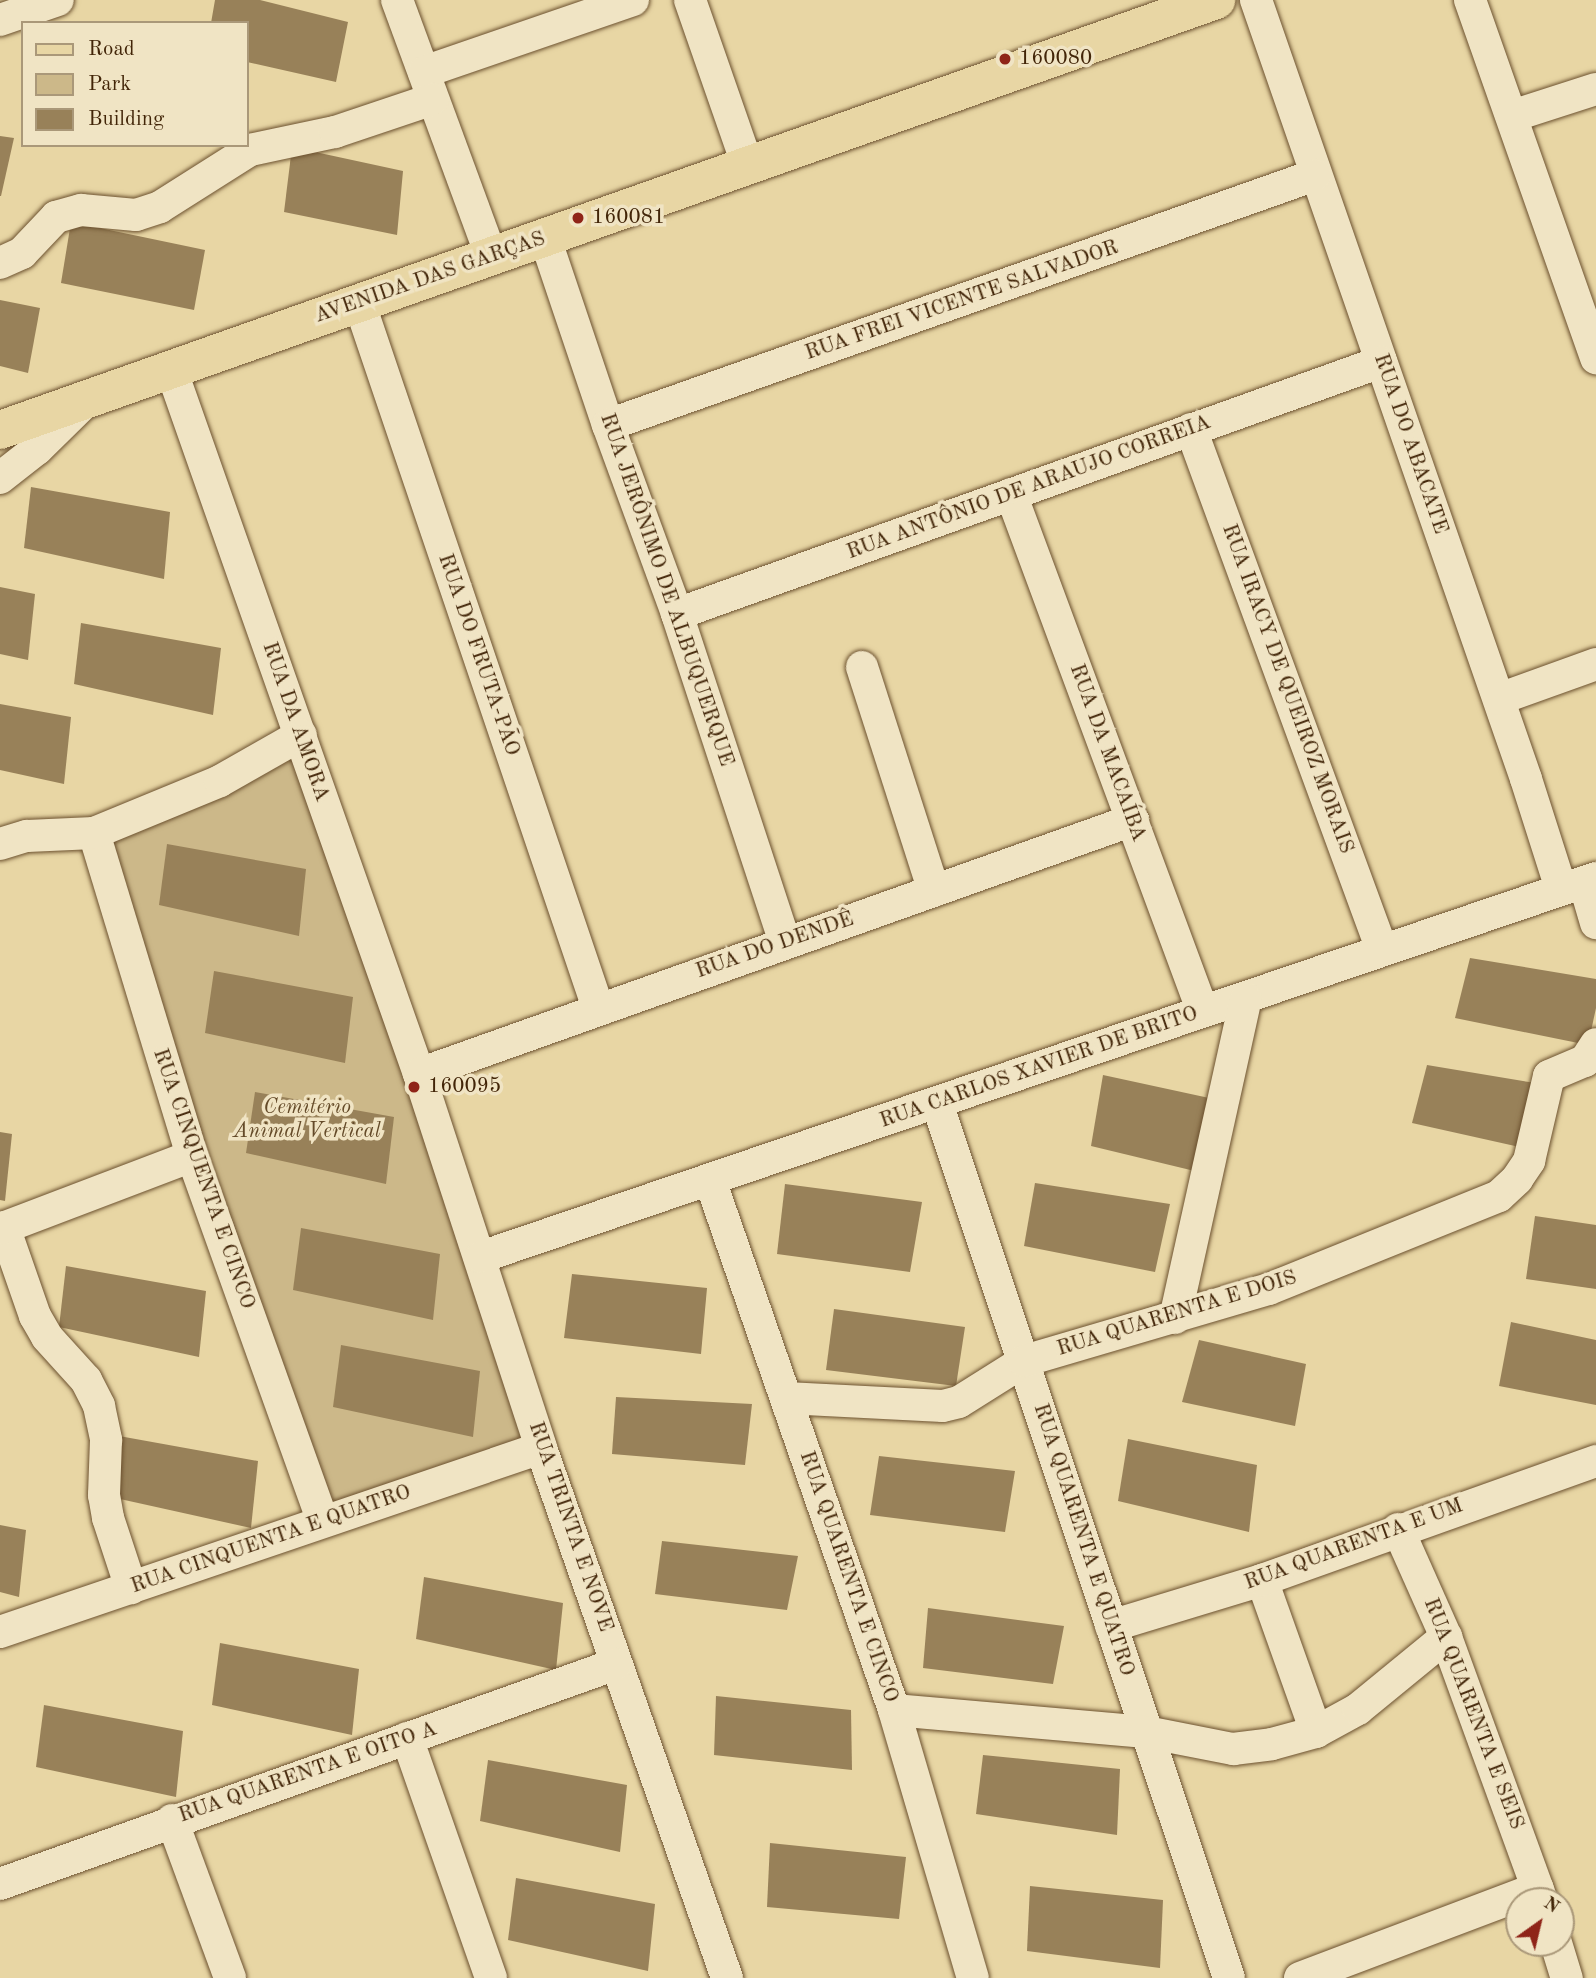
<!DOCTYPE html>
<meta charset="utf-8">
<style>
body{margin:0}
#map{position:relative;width:1596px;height:1978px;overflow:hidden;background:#e8d6a4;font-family:"Old Standard TT",serif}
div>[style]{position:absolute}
.green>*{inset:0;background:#ccb889}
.building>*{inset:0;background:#988159}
.roads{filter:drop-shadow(0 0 2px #6c512f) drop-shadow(0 0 2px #6c512f)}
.minor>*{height:32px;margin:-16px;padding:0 16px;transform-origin:16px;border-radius:16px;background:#f0e4c4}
.major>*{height:38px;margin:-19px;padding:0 19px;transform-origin:19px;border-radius:19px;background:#e8d6a4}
.dots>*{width:19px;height:19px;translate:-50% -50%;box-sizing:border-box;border:4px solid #f0e4c4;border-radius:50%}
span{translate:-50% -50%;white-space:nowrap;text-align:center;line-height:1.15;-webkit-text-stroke:7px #f0e4c4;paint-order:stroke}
.poi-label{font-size:21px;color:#422508}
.left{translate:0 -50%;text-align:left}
.street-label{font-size:21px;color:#422508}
.park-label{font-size:21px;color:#644a28;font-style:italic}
.legend{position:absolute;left:21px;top:21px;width:228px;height:126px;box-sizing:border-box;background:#f0e4c4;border:2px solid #aa9879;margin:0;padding:9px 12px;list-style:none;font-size:21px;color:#422508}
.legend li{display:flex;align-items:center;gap:14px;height:35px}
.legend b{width:35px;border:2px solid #aa9879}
.north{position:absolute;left:1505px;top:1887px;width:70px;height:70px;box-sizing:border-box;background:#f0e4c4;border:2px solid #aa9879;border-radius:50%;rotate:34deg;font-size:19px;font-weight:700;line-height:28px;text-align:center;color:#422508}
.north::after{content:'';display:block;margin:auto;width:24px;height:32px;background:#8f2418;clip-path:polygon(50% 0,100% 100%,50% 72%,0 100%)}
</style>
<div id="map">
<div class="green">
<div style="clip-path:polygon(301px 735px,541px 1448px,323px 1521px,94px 833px)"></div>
</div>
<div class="building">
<div style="clip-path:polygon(215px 0,260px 0,348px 22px,336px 82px,247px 62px,247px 23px,211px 23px)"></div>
<div style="clip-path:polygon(0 136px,14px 138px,1px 196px,0 196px)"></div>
<div style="clip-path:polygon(292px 147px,403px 171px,397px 235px,284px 212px)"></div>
<div style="clip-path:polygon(71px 222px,205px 250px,194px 310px,61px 283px)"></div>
<div style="clip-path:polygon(0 300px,40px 308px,28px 373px,0 366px)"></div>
<div style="clip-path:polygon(31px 487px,170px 512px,164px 579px,24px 548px)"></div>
<div style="clip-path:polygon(0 587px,35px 594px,28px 660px,0 654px)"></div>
<div style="clip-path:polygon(81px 623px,221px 648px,213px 715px,74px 684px)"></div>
<div style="clip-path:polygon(0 704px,71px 717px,64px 784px,0 770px)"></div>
<div style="clip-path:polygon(167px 844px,306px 869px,299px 936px,159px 905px)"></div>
<div style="clip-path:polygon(1470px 958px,1596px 979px,1596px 1008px,1588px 1045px,1455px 1018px)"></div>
<div style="clip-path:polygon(214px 971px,353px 997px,345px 1063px,205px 1033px)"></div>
<div style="clip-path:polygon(1427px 1065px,1535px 1083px,1524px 1148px,1412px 1123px)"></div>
<div style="clip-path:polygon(1103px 1075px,1223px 1101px,1207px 1174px,1091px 1146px)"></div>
<div style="clip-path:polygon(255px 1092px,394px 1117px,386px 1184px,246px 1153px)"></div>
<div style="clip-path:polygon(0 1132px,12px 1134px,5px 1201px,0 1200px)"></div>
<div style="clip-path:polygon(1035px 1183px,1170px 1204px,1155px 1272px,1024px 1246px)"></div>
<div style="clip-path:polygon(785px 1184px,922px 1202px,910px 1272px,777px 1254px)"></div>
<div style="clip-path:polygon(1535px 1216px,1596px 1225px,1596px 1289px,1526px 1279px)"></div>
<div style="clip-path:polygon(301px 1228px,440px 1254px,433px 1320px,293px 1290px)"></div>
<div style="clip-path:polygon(66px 1266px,206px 1291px,199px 1357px,59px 1327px)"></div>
<div style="clip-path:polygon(572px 1274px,707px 1288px,701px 1354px,564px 1338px)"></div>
<div style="clip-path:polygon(834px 1309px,965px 1327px,956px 1386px,826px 1370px)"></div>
<div style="clip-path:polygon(1511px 1322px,1596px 1340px,1596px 1405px,1499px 1386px)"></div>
<div style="clip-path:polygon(1199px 1340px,1306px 1364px,1295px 1426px,1182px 1402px)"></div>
<div style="clip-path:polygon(341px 1345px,480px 1371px,473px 1437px,333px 1407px)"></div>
<div style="clip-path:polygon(616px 1397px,752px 1404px,745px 1465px,612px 1454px)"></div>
<div style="clip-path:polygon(119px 1436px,258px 1461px,251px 1528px,111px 1497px)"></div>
<div style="clip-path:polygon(1128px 1439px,1257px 1465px,1249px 1532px,1118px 1501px)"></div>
<div style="clip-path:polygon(879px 1456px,1015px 1471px,1005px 1532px,870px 1515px)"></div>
<div style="clip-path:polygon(0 1525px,26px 1530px,19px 1597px,0 1592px)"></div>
<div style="clip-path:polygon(662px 1541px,798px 1556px,787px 1610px,655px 1594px)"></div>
<div style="clip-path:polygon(424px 1577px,563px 1603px,556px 1670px,416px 1639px)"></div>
<div style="clip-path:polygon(928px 1608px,1064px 1626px,1053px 1684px,923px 1668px)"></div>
<div style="clip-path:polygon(220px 1643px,359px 1669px,352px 1735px,212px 1705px)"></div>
<div style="clip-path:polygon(716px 1696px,851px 1710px,852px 1770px,714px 1755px)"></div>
<div style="clip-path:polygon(44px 1705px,183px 1731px,176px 1797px,36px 1767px)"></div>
<div style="clip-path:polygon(983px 1755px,1120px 1769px,1117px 1835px,976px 1814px)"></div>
<div style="clip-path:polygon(488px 1760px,627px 1785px,620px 1852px,480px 1821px)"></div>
<div style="clip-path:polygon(770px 1843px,906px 1857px,899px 1919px,767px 1907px)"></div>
<div style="clip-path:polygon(516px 1878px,655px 1904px,648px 1971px,508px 1940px)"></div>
<div style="clip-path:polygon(1030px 1886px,1163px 1900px,1160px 1968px,1027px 1951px)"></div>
</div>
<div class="roads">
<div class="minor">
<div style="left:397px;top:0;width:273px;rotate:69.8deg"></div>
<div style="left:690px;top:0;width:177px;rotate:70.8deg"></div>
<div style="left:1256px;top:0;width:824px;rotate:70.88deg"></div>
<div style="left:1526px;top:779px;width:115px;rotate:72.3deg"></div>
<div style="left:1470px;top:0;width:380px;rotate:70.6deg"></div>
<div style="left:0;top:20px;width:61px;rotate:-19deg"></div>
<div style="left:424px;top:72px;width:221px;rotate:-19deg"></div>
<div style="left:1512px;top:116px;width:88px;rotate:-17.8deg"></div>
<div style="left:545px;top:238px;width:197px;rotate:71.4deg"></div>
<div style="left:608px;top:425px;width:201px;rotate:69.9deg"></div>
<div style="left:677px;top:614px;width:346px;rotate:71.8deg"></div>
<div style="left:0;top:263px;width:24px;rotate:-24deg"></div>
<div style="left:22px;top:253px;width:50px;rotate:-46.6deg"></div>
<div style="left:56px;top:217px;width:26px;rotate:-16deg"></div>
<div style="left:81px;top:210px;width:55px;rotate:5.2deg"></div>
<div style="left:136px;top:215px;width:25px;rotate:-18deg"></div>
<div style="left:160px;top:207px;width:107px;rotate:-32.3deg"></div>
<div style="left:250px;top:150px;width:87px;rotate:-12deg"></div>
<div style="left:335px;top:132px;width:103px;rotate:-18.6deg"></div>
<div style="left:359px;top:302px;width:745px;rotate:71.3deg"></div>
<div style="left:171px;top:369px;width:747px;rotate:70.62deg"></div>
<div style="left:419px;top:1074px;width:393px;rotate:71.9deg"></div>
<div style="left:541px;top:1448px;width:562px;rotate:70.66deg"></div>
<div style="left:608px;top:425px;width:750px;rotate:-19.47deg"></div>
<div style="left:1191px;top:429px;width:555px;rotate:69.87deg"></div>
<div style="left:0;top:478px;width:47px;rotate:-38.1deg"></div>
<div style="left:37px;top:449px;width:67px;rotate:-44.4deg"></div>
<div style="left:1011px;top:494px;width:552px;rotate:69.66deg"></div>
<div style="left:677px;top:614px;width:748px;rotate:-19.7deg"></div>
<div style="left:862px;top:667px;width:235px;rotate:72.2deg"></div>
<div style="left:1499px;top:699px;width:103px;rotate:-19.8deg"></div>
<div style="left:94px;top:833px;width:338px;rotate:73.1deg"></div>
<div style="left:192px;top:1156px;width:388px;rotate:70.3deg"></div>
<div style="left:0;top:844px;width:28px;rotate:-17deg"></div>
<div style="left:27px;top:836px;width:67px;rotate:-2.6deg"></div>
<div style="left:94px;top:833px;width:136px;rotate:-22.4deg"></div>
<div style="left:220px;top:781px;width:93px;rotate:-29.6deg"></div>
<div style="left:1584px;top:882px;width:43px;rotate:73.7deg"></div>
<div style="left:419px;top:1074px;width:758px;rotate:-19.58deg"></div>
<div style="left:937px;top:1103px;width:922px;rotate:71.55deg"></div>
<div style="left:710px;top:1180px;width:561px;rotate:70.85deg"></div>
<div style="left:894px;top:1710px;width:279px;rotate:73.6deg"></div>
<div style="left:4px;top:1227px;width:94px;rotate:70.8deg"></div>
<div style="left:35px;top:1316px;width:24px;rotate:60deg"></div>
<div style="left:47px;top:1337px;width:58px;rotate:47.8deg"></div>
<div style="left:86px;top:1380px;width:29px;rotate:63deg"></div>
<div style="left:99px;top:1406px;width:35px;rotate:78deg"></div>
<div style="left:106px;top:1440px;width:55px;rotate:92.1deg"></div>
<div style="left:104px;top:1495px;width:23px;rotate:80deg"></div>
<div style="left:108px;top:1518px;width:74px;rotate:71.8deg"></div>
<div style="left:0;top:1229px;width:205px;rotate:-20.8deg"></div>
<div style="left:481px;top:1257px;width:1178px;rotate:-18.77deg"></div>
<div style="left:1175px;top:1318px;width:327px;rotate:-77.5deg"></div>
<div style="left:786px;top:1398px;width:157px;rotate:2.9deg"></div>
<div style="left:943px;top:1406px;width:16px;rotate:-14deg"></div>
<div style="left:959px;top:1402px;width:77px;rotate:-32.2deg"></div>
<div style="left:1024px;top:1361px;width:255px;rotate:-16.4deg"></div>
<div style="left:1269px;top:1289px;width:248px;rotate:-22deg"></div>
<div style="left:1499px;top:1196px;width:25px;rotate:-43deg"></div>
<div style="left:1517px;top:1179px;width:22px;rotate:-56deg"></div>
<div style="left:1529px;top:1161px;width:87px;rotate:-76.8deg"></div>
<div style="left:1549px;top:1076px;width:39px;rotate:-23deg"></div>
<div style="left:1585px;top:1061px;width:20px;rotate:-57deg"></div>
<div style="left:1398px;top:1529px;width:118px;rotate:66deg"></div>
<div style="left:1446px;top:1637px;width:281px;rotate:70deg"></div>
<div style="left:1262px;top:1580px;width:161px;rotate:70.4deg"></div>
<div style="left:1111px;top:1626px;width:158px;rotate:-16.9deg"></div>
<div style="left:1262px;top:1580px;width:355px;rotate:-19.6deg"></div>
<div style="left:0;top:1632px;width:571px;rotate:-18.78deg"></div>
<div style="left:894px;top:1710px;width:253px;rotate:5deg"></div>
<div style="left:1146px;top:1732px;width:89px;rotate:11.1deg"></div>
<div style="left:1233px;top:1749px;width:39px;rotate:-7deg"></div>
<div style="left:1272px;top:1744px;width:46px;rotate:-15.3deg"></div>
<div style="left:1316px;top:1732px;width:48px;rotate:-28.7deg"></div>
<div style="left:1358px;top:1709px;width:114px;rotate:-39.3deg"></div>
<div style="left:407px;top:1738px;width:254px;rotate:70.7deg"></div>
<div style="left:172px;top:1820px;width:168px;rotate:69.8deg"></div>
<div style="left:0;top:1884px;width:654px;rotate:-19.65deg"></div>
<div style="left:1556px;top:1943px;width:37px;rotate:73deg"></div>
<div style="left:1300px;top:1978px;width:254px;rotate:-20.7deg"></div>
</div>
<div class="major">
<div style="left:0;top:430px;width:1290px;rotate:-19.47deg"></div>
</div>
</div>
<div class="dots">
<div style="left:1005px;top:59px;background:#8f2418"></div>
<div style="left:578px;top:218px;background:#8f2418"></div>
<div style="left:414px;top:1087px;background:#8f2418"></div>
</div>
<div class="poi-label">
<span class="left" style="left:1019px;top:59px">160080</span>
<span class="left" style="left:592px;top:218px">160081</span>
<span class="left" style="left:428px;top:1087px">160095</span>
</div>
<div class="street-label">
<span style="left:430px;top:278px;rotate:-19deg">AVENIDA DAS GARÇAS</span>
<span style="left:962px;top:301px;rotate:-19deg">RUA FREI VICENTE SALVADOR</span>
<span style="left:1410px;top:444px;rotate:71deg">RUA DO ABACATE</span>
<span style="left:1029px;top:488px;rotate:-20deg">RUA ANTÔNIO DE ARAUJO CORREIA</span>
<span style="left:666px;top:590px;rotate:71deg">RUA JERÔNIMO DE ALBUQUERQUE</span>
<span style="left:478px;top:655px;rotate:71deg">RUA DO FRUTA-PÃO</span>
<span style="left:1287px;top:689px;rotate:70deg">RUA IRACY DE QUEIROZ MORAIS</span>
<span style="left:295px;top:722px;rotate:71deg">RUA DA AMORA</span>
<span style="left:1107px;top:753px;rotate:70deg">RUA DA MACAÍBA</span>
<span style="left:775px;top:946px;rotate:-19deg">RUA DO DENDÊ</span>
<span style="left:1039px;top:1068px;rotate:-19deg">RUA CARLOS XAVIER DE BRITO</span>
<span style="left:203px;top:1179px;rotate:71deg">RUA CINQUENTA E CINCO</span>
<span style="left:1177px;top:1314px;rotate:-17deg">RUA QUARENTA E DOIS</span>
<span style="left:570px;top:1527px;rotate:71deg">RUA TRINTA E NOVE</span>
<span style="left:271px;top:1540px;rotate:-19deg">RUA CINQUENTA E QUATRO</span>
<span style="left:1083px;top:1540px;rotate:72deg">RUA QUARENTA E QUATRO</span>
<span style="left:1354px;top:1545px;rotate:-20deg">RUA QUARENTA E UM</span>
<span style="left:848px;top:1577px;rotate:71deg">RUA QUARENTA E CINCO</span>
<span style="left:1473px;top:1714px;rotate:69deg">RUA QUARENTA E SEIS</span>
<span style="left:308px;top:1773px;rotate:-19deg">RUA QUARENTA E OITO A</span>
</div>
<div class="park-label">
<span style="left:307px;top:1120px">Cemitério<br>Animal Vertical</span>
</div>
<ul class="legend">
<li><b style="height:9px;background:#e8d6a4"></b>Road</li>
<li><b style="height:19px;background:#ccb889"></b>Park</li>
<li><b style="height:19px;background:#988159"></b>Building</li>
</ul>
<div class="north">N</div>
</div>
